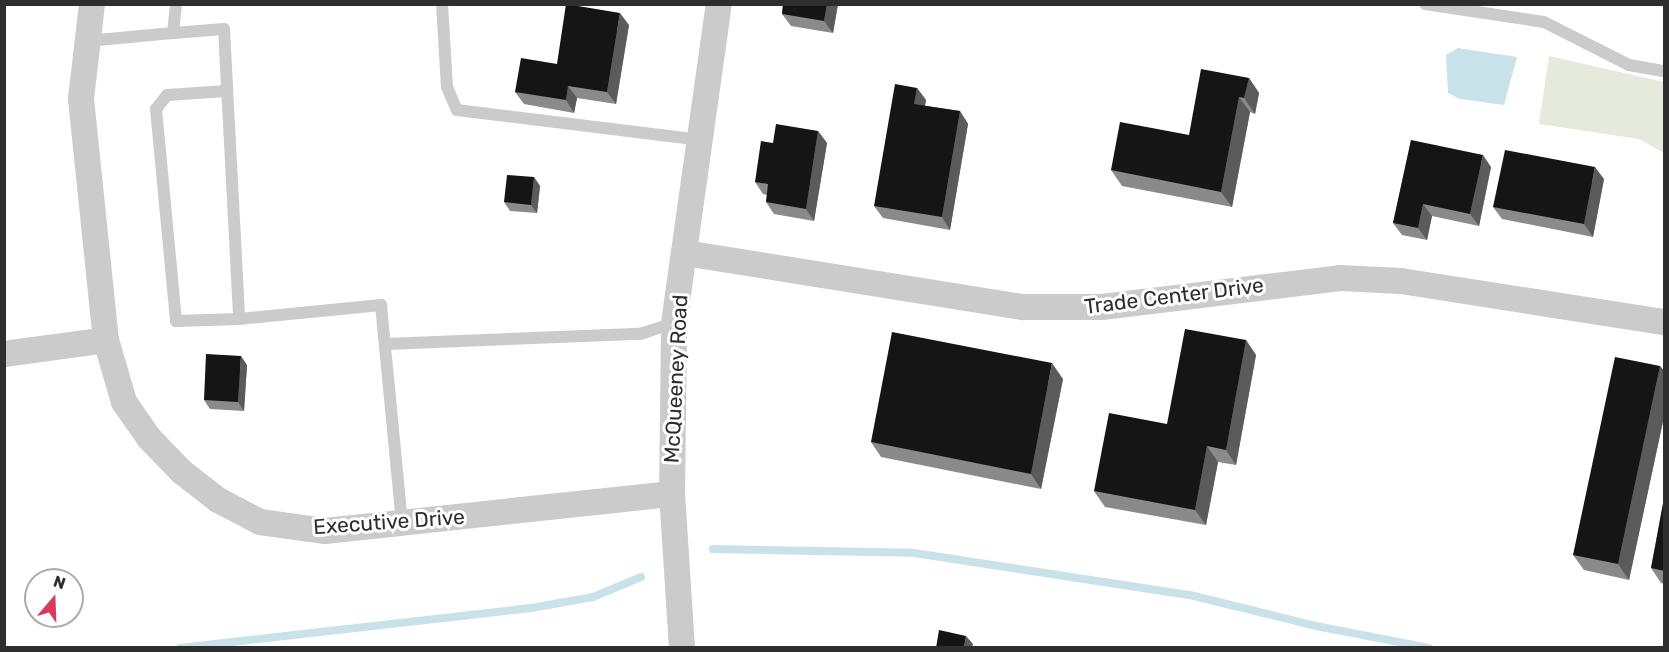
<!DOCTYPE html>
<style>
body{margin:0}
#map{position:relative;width:1669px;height:652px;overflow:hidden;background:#fff;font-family:Rubik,sans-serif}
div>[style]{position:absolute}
.green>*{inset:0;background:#e6eadc}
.water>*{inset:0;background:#c9e1e9}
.stream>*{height:8px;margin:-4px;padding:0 4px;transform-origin:4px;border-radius:4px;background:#c9e1e9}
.lane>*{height:12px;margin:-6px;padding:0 6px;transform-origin:6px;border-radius:6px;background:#cbcbcb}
.street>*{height:26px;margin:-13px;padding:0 13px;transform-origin:13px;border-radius:13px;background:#cbcbcb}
.wall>*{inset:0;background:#8a8a8a}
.shaded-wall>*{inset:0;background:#5b5b5b}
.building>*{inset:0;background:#151515}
span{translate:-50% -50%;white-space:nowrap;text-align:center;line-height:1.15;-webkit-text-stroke:6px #fff;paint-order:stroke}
.street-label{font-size:21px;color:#2e2e2e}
.frame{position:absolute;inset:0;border:6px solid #2e2e2e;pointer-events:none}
.north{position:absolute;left:24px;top:568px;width:60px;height:60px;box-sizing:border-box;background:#fff;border:2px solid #ababab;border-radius:50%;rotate:19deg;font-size:16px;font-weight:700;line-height:24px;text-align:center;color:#2e2e2e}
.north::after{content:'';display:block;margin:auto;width:21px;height:27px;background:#da3a5d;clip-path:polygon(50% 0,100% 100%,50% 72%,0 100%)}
</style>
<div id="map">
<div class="green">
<div style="clip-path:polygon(1549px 56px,1664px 82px,1664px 153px,1639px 139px,1539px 124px)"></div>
</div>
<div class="water">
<div style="clip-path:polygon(1458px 48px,1517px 57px,1504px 105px,1460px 99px,1448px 93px,1446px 55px)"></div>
</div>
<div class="stream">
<div style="left:713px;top:549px;width:201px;rotate:1.1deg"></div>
<div style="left:914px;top:553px;width:283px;rotate:8.7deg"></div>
<div style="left:1194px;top:596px;width:126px;rotate:13.8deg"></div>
<div style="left:1316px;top:626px;width:115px;rotate:11deg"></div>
<div style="left:180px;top:648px;width:353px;rotate:-6.5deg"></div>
<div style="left:531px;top:608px;width:63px;rotate:-10.1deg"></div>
<div style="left:593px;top:597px;width:52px;rotate:-22.6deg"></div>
</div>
<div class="lane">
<div style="left:442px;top:4px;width:83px;rotate:86.6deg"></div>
<div style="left:447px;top:87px;width:25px;rotate:67deg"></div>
<div style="left:457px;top:110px;width:246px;rotate:7deg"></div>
<div style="left:1425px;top:4px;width:120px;rotate:8.6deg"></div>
<div style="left:1544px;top:22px;width:95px;rotate:26.8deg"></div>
<div style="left:1629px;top:65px;width:36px;rotate:10deg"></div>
<div style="left:173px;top:33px;width:51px;rotate:-4.5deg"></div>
<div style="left:224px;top:29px;width:290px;rotate:87deg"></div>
<div style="left:239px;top:319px;width:143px;rotate:-5.6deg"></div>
<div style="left:381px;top:305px;width:221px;rotate:84.5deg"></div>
<div style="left:87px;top:41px;width:86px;rotate:-5.3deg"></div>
<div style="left:173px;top:33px;width:29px;rotate:-84deg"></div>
<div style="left:226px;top:91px;width:59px;rotate:176.1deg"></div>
<div style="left:167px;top:95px;width:18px;rotate:128deg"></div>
<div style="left:156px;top:109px;width:213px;rotate:84.6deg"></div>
<div style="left:176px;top:321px;width:63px;rotate:-1.8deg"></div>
<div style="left:386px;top:344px;width:254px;rotate:-2.3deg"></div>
<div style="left:640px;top:334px;width:36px;rotate:-18deg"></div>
</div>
<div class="street">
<div style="left:92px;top:4px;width:96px;rotate:96.6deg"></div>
<div style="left:81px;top:99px;width:242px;rotate:84.1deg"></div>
<div style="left:106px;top:340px;width:65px;rotate:73.8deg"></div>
<div style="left:124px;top:402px;width:44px;rotate:55.2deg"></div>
<div style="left:149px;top:438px;width:47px;rotate:45.9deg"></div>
<div style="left:182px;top:472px;width:46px;rotate:37.9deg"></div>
<div style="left:218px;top:500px;width:47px;rotate:27.6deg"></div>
<div style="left:260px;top:522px;width:66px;rotate:7.9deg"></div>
<div style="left:325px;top:531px;width:349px;rotate:-6.1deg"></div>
<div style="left:685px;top:253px;width:343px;rotate:9.1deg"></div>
<div style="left:1024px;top:307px;width:78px"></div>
<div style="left:1102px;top:307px;width:240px;rotate:-6.9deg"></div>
<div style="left:1340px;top:278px;width:61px;rotate:2.8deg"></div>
<div style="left:1401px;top:281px;width:266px;rotate:8.9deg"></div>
<div style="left:4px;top:354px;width:103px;rotate:-7.8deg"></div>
<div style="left:682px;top:648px;width:154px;rotate:-93.7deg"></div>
<div style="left:672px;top:494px;width:171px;rotate:-89.3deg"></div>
<div style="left:674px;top:323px;width:322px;rotate:-82deg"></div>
</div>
<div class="wall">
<div style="clip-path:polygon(783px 4px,838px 4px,833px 33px,791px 26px,782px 14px)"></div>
<div style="clip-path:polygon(629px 25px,616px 104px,577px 98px,574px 113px,524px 104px,515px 92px,557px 64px)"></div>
<div style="clip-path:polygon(1249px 78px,1259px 93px,1255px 114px,1250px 112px,1232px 207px,1122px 186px,1111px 170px,1189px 135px)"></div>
<div style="clip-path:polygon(917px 88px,926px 100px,925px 106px,960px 111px,968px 124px,950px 230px,883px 218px,874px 206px)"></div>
<div style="clip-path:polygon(818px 131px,827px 143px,814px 221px,774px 214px,766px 202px,767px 195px,763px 194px,755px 182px,773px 143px)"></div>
<div style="clip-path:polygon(1411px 140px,1491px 167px,1479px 226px,1432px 216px,1427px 240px,1402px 235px,1393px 223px)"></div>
<div style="clip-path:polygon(534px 177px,540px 186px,537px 213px,510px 211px,504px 202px)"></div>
<div style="clip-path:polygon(1604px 179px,1593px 237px,1502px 219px,1493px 207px)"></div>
<div style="clip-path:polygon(1246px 340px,1256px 355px,1236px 465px,1218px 462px,1206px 525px,1105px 507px,1094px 491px,1167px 424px)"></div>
<div style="clip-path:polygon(247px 365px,244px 411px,210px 409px,204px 400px)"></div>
<div style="clip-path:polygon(1660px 366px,1665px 372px,1665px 412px,1629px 580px,1584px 570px,1573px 555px)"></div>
<div style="clip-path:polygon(1063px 379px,1041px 489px,881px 457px,871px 442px)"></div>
<div style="clip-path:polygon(1665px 493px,1665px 584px,1661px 583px,1651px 568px)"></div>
</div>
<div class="shaded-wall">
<div style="clip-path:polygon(827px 4px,838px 4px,833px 33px,824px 21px)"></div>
<div style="clip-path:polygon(620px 13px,629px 25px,616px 104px,607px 92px)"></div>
<div style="clip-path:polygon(1249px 78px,1259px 93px,1255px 114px,1244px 98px)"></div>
<div style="clip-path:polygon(568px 86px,577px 98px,574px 113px,566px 100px)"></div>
<div style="clip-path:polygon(917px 88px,926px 100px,923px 116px,914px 104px)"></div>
<div style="clip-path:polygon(1239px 97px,1250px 112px,1232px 207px,1221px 192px)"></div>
<div style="clip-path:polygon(960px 111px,968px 124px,950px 230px,942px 217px)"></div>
<div style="clip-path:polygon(818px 131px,827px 143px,814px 221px,806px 209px)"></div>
<div style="clip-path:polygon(1483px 155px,1491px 167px,1479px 226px,1470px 214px)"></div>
<div style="clip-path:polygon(1595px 167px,1604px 179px,1593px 237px,1584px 224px)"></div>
<div style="clip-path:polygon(534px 177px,540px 186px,537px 213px,531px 205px)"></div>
<div style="clip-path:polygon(1423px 204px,1432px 216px,1427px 240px,1418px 228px)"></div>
<div style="clip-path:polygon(1246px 340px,1256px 355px,1236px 465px,1226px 450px)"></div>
<div style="clip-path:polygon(241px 356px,247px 365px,244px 411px,238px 402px)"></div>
<div style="clip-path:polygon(1052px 363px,1063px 379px,1041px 489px,1031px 474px)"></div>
<div style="clip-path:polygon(1660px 366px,1665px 372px,1665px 412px,1629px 580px,1618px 564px)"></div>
<div style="clip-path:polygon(1207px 446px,1218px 462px,1206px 525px,1195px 510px)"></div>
<div style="clip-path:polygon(966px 636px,973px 644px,972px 648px,964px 648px)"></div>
</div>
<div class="building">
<div style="clip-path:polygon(566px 4px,620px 13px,607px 92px,568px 86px,566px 100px,515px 92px,521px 58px,557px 64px)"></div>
<div style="clip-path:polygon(783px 4px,827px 4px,824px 21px,782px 14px)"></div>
<div style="clip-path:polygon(1201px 69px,1249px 78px,1244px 98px,1239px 97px,1221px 192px,1111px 170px,1120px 122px,1189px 135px)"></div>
<div style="clip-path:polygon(895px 84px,917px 88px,914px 104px,960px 111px,942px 217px,874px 206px)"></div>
<div style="clip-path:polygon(776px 124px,818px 131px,806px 209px,766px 202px,768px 184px,755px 182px,761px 141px,773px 143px)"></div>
<div style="clip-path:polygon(1411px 140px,1483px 155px,1470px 214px,1423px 204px,1418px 228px,1393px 223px)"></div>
<div style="clip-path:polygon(1505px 150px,1595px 167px,1584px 224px,1493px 207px)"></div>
<div style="clip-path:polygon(507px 175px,534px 177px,531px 205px,504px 202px)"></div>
<div style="clip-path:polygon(1185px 329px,1246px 340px,1226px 450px,1207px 446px,1195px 510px,1094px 491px,1109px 413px,1167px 424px)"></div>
<div style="clip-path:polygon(892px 332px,1052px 363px,1031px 474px,871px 442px)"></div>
<div style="clip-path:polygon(206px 354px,241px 356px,238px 402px,204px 400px)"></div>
<div style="clip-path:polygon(1615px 357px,1660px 366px,1618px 564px,1573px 555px)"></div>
<div style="clip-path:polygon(1665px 493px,1665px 571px,1651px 568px)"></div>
<div style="clip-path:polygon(939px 630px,966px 636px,964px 648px,936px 648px)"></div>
</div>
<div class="street-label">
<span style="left:1174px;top:296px;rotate:-7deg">Trade Center Drive</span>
<span style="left:676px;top:379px;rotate:-87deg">McQueeney Road</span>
<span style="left:389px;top:522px;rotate:-4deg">Executive Drive</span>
</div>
<div class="frame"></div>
<div class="north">N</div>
</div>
